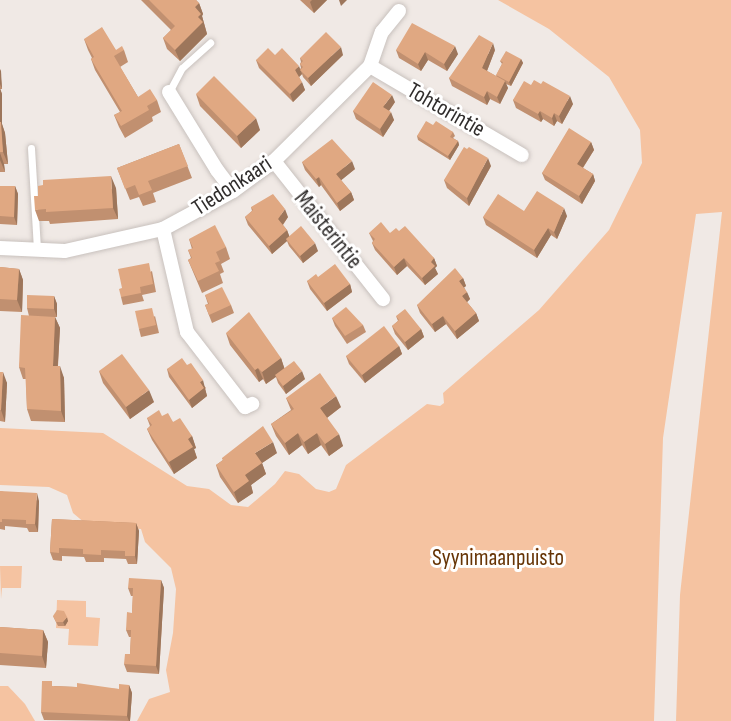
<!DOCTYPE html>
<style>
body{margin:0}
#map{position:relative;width:731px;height:721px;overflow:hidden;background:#f0e9e5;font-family:"Sofia Sans Condensed",sans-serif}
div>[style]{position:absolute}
.green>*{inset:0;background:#f5c3a1}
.roads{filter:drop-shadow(0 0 2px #c8c1bd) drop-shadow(0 0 2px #c8c1bd)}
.lane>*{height:7px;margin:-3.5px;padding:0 3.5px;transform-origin:3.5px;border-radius:3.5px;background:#fff}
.street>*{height:14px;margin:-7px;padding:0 7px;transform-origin:7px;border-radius:7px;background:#fff}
.wall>*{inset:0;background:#c19070}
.shaded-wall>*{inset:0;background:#9d765b}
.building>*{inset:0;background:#e0a882}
span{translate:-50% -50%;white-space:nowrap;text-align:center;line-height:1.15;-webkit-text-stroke:6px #fff;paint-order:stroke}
.street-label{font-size:23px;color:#302d2c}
.park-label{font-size:23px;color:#663405}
</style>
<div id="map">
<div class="green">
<div style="clip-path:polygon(498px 0,731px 0,731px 721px,676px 721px,680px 595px,722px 212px,696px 214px,663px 438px,654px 721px,137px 721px,149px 699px,170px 692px,166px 670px,173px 633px,176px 589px,171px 568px,145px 542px,141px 529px,86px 524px,73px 513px,67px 495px,49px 487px,0 485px,0 428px,103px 433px,187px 486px,209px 489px,231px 505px,248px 507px,275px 484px,285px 471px,299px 474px,316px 489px,329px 492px,336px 489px,346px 465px,427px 404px,440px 406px,444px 403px,443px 393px,539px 310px,609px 230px,642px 163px,640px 130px,609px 77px,549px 29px)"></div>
<div style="clip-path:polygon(0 566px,22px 566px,21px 588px,2px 588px,1px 599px)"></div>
<div style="clip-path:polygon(57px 600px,86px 601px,86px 617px,100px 618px,98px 646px,68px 645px,69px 629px,56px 628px)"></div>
<div style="clip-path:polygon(0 686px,8px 686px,25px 704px,35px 721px,0 721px)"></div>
</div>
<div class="roads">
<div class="lane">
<div style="left:169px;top:92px;width:27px;rotate:-62deg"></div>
<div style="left:182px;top:68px;width:38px;rotate:-42deg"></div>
<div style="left:31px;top:148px;width:101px;rotate:86.6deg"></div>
</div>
<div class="street">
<div style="left:370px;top:66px;width:176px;rotate:30.4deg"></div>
<div style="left:169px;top:92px;width:92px;rotate:58.4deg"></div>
<div style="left:217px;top:170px;width:26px;rotate:53deg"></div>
<div style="left:274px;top:161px;width:176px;rotate:51.7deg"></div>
<div style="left:163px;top:229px;width:106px;rotate:76.9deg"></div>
<div style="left:187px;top:332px;width:95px;rotate:52.3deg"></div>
<div style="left:245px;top:407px;width:8px;rotate:-23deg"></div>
<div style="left:0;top:248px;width:65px;rotate:2.6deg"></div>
<div style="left:65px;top:251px;width:100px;rotate:-12.7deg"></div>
<div style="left:163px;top:229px;width:80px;rotate:-28.5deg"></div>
<div style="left:233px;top:191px;width:51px;rotate:-36.2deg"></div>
<div style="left:274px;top:161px;width:135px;rotate:-44.7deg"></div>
<div style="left:370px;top:66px;width:36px;rotate:-71deg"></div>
<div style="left:382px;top:32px;width:27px;rotate:-51deg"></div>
</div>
</div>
<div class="wall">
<div style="clip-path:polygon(141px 0,196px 0,199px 3px,203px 14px,202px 16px,207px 34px,180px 61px,167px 49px,163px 38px,171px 30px)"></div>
<div style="clip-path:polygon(300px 0,327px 0,314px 13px)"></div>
<div style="clip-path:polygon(84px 39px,116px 50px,124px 50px,128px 62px,120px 67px,138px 97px,157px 100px,161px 112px,152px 117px,153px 121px,125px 138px,119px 127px,114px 115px,120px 112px,95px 70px,91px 59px,92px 58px,88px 50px)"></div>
<div style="clip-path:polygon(396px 50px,458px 54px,447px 71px,428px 60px,421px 71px,399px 58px)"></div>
<div style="clip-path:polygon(495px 50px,487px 71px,496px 76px,502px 64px,500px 61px,521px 59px,523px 63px,511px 86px,506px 84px,508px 88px,500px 104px,490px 99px,487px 105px,452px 86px,449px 78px)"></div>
<div style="clip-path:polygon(275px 55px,300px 69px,301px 68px,300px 64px,301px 62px,300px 58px,343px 55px,311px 86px,303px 77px,302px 74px,299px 77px,305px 90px,293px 102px,259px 68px,256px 60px)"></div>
<div style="clip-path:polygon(0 69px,2px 89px,0 89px,2px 94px,2px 124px,5px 133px,8px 164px,4px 164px,5px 172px,0 172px)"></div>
<div style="clip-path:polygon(531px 85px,573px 104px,562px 124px,557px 121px,554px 126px,543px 119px,541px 122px,516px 108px,513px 100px)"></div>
<div style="clip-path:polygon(196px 94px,260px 130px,241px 148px,200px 106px)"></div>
<div style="clip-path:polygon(395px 102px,389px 111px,394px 120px,383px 137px,356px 119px,353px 111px)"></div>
<div style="clip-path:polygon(433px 125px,453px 132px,455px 136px,453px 138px,458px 141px,459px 145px,450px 160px,418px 140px,417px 136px)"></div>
<div style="clip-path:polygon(591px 142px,594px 150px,583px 168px,593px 174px,595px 181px,582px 204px,545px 180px,542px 173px)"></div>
<div style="clip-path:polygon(179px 144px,192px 178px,153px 193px,156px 202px,143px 206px,139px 197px,130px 200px,117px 168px)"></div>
<div style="clip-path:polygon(302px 162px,355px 169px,341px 180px,351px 192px,354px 200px,340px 211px,321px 185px,319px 187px,305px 170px)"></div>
<div style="clip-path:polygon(491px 166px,469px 206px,447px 188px,444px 180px)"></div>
<div style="clip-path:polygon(0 186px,15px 186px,18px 194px,17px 225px,0 224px)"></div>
<div style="clip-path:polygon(116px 188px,118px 219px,50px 224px,49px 221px,39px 221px,35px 210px)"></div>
<div style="clip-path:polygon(251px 207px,288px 217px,283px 225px,287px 230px,289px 236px,318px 251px,303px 263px,289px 246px,287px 241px,272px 254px,248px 225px,245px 217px,252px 211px)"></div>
<div style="clip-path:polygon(524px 211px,567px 216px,557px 239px,551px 235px,537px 258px,486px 225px,483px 217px)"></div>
<div style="clip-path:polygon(399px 231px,434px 258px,437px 266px,435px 268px,438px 274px,425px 285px,407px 266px,397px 275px,375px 250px,372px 243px,373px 241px,369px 233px,390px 233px)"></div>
<div style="clip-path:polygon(189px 239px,226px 247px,230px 259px,221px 264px,224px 272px,220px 274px,223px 283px,202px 293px,188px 260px,191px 258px,188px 250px,192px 249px)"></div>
<div style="clip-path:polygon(0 267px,19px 269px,23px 280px,22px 312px,0 311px)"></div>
<div style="clip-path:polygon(152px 271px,156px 292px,142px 295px,144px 301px,123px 305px,121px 297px,122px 288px)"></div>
<div style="clip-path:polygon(318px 277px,350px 284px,352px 292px,327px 311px,310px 289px,307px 281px)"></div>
<div style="clip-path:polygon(463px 278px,466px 286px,464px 287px,470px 299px,467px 302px,476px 313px,479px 321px,457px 339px,446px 324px,435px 332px,420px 313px,417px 305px)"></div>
<div style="clip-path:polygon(205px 295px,231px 305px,234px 313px,212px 323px,205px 305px,208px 304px)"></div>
<div style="clip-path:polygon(54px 296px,57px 304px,57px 317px,55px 317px,60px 328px,58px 366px,64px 378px,65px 422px,31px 421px,27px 409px,26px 379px,23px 379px,19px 367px,29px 316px,27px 308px)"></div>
<div style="clip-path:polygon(155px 316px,159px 333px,141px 337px,139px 329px)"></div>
<div style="clip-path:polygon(396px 316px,421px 329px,424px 337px,408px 350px,395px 334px,392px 326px,398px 321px)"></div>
<div style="clip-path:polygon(332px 318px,363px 325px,366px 332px,347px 344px,335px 326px)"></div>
<div style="clip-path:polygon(226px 333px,281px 358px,284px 368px,305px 379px,286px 394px,278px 383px,276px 377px,266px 384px,263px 379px,259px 382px,230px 345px)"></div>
<div style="clip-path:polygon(399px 346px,402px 354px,365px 383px,349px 364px,346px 356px)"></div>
<div style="clip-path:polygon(187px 365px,206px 388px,205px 389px,207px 396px,192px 408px,169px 377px,167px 369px)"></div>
<div style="clip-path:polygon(99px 371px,154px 402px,130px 419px,103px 383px)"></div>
<div style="clip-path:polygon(0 372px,7px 383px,5px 422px,0 421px)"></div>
<div style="clip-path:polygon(286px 398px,341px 407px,327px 418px,343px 446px,329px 456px,321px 445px,308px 454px,302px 445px,289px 455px,276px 436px,271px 424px,291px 410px)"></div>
<div style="clip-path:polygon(162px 416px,173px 422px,192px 436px,196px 448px,194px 449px,197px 458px,174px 474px,152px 440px,147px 429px,150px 426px,147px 418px)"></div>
<div style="clip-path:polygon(277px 453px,262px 463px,266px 474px,251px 485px,253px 493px,238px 503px,220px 477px,216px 465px,223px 460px,222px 458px)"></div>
<div style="clip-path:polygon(0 491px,39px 501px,38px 532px,29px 532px,27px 528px,5px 526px,5px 530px,0 529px)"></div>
<div style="clip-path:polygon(52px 519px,136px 523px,139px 531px,137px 564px,128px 564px,126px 559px,104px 558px,104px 562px,86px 562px,84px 557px,62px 556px,62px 561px,53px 560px,50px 552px)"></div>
<div style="clip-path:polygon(161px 580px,164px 588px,159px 674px,127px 672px,124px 664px,130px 654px,131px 637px,129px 637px,126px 630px,132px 613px,133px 596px,131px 596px,128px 588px)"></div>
<div style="clip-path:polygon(53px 616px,68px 621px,65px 626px,58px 626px)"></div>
<div style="clip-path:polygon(0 627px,43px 630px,48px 642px,46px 668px,0 665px)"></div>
<div style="clip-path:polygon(129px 685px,132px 693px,130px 721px,44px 720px,41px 712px,54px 686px,119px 689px)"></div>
</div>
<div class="shaded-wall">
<div style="clip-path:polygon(312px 0,327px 0,314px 13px,310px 2px)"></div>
<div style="clip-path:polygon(339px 0,347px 0,341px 6px)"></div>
<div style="clip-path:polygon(199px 3px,203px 14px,202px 16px,207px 34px,180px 61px,175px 50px,195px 7px)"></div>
<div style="clip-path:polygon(493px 43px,495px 50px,485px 76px,482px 68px)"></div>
<div style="clip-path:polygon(455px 46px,458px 54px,447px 71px,444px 64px)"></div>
<div style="clip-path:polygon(341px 47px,343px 55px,311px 86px,308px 78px)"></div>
<div style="clip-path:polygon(425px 52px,428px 60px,421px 71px,418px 64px)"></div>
<div style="clip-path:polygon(521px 59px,523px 63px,511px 86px,509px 82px)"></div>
<div style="clip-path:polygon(299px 66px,302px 74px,298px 78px,295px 70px)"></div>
<div style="clip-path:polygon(0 69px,1px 71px,2px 89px,0 84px)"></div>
<div style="clip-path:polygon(505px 81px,508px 88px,500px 104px,497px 97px)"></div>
<div style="clip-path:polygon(302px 82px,305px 90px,293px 102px,290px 94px)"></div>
<div style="clip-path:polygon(0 88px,2px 94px,2px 124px,5px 133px,8px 164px,3px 152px,0 128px)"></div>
<div style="clip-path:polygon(487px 91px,490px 99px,487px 105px,484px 97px)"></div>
<div style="clip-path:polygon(392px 95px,395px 102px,386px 115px,383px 107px)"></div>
<div style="clip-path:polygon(570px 96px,573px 104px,562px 124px,559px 116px)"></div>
<div style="clip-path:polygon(540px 111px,543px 119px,541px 122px,538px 114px)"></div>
<div style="clip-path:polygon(391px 112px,394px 120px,383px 137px,380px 129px)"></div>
<div style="clip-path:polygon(554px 113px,557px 121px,554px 126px,552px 118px)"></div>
<div style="clip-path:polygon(256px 118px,260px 130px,241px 148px,237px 136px)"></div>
<div style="clip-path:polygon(458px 141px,459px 145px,450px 160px,448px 156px)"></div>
<div style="clip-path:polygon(591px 142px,594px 150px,580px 172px,577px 164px)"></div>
<div style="clip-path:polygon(0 153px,4px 164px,5px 172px,0 160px)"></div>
<div style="clip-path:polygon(488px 158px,491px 166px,469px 206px,467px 198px)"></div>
<div style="clip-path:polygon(352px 161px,355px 169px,339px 182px,336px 174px)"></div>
<div style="clip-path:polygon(593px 174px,595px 181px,582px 204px,579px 196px)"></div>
<div style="clip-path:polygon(111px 176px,116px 188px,118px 219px,113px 208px)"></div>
<div style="clip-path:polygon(319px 177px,321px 185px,319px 187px,316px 179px)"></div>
<div style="clip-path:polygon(15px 186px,18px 194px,17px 225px,14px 217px)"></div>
<div style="clip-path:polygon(351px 192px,354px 200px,340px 211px,337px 203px)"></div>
<div style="clip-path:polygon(564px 208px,567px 216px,557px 239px,554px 232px)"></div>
<div style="clip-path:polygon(285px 209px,288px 217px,281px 227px,278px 219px)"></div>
<div style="clip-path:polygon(548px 228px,551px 235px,537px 258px,534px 250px)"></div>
<div style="clip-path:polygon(287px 230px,290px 238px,286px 239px,287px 241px,272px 254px,269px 246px)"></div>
<div style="clip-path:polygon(315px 243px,318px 251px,303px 263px,300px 256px)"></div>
<div style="clip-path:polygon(404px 258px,407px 266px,397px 275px,394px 267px)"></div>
<div style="clip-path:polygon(434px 258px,437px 266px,435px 268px,438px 274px,425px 285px,422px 278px,431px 262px)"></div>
<div style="clip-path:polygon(19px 269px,23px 280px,22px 312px,17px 300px)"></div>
<div style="clip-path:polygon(463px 278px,466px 286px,462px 289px,459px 281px)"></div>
<div style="clip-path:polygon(350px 284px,352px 292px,327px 311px,324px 303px)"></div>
<div style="clip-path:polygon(467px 292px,470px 299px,465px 304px,462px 296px)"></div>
<div style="clip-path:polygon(54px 296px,57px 304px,57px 317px,54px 309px)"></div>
<div style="clip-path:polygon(476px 313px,479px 321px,457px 339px,455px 331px)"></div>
<div style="clip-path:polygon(443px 316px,446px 324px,435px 332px,432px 324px)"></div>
<div style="clip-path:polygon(55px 317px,60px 328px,57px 378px,53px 366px)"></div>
<div style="clip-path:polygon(421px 329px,424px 337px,408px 350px,405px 342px)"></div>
<div style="clip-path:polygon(399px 346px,402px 354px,365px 383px,362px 375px)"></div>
<div style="clip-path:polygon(281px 358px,285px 370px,266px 384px,262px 372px)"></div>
<div style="clip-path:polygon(60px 366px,64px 378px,65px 422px,61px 411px)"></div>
<div style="clip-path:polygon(258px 368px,263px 379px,259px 382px,255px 370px)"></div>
<div style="clip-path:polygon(302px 371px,305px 379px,286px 394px,283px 386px)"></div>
<div style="clip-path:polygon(3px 372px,7px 383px,5px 422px,1px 410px)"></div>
<div style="clip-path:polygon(203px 380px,207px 396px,192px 408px,189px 400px,200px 382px)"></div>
<div style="clip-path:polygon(149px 390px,154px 402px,130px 419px,126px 407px)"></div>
<div style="clip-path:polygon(336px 396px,341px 407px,324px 420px,320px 408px)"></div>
<div style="clip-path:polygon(298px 433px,302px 445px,289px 455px,285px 443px)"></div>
<div style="clip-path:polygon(317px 433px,321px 445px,308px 454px,304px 442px)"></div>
<div style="clip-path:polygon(339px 434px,343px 446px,329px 456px,325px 444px)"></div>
<div style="clip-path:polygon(192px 436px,196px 448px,194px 449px,197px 458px,174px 474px,169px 462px,188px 439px)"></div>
<div style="clip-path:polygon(273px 442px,277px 453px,262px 463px,266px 474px,251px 485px,253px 493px,238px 503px,234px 492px,245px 475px,255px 453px)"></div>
<div style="clip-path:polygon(37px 493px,39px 501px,38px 532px,35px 524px)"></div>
<div style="clip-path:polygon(136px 523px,139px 531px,137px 564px,135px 556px)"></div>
<div style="clip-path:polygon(161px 580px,164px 588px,159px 674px,156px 666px)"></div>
<div style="clip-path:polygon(67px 617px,68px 621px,65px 626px,63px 622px)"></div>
<div style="clip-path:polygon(43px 630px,48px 642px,46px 668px,42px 656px)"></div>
<div style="clip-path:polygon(129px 685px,132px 693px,130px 721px,129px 721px,127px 716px)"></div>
</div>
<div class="building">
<div style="clip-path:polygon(149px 0,196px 0,199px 3px,195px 7px,201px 14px,198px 17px,203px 22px,175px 50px,163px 38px,175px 26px)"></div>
<div style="clip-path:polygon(412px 23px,455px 46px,444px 64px,425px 52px,418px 64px,396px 50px)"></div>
<div style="clip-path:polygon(102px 27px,116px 50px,122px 46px,124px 50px,114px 56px,138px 97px,150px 89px,157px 100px,147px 106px,149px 110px,121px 126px,114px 115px,122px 111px,91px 59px,94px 57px,84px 39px)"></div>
<div style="clip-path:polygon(326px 32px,341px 47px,308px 78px,300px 70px,303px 67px,300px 64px,303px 61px,300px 58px)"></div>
<div style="clip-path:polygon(479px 35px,493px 43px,482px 68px,505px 81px,497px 97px,487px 91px,484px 97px,449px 78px)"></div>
<div style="clip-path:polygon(268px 48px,275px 55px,282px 48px,299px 66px,295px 70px,302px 82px,290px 94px,256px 60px)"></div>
<div style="clip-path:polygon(506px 51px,521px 59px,509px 82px,496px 75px,503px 62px,500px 61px)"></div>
<div style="clip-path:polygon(214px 76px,256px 118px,237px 136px,196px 94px)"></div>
<div style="clip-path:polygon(534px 80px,541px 84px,543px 81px,570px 96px,559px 116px,554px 113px,552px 118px,540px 111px,538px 114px,513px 100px,524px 81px,531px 85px)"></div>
<div style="clip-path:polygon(373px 82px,392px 95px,383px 107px,391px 112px,380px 129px,353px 111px)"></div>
<div style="clip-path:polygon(426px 121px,433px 125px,436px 121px,453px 132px,450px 137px,458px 141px,448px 156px,417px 136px)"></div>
<div style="clip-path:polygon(0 122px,1px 122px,3px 152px,0 152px)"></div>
<div style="clip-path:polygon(569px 128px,591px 142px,577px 164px,593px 174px,579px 196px,542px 173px)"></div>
<div style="clip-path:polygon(332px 139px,352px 161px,336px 174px,351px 192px,337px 203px,319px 177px,316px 179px,302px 162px)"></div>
<div style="clip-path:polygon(179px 144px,188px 166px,148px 181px,152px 190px,139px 195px,135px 185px,125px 189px,117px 168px)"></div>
<div style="clip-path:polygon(464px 147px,467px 149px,469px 147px,488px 158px,467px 198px,444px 180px)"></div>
<div style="clip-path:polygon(111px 176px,113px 208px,46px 212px,46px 209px,35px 210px,34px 196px,38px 196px,38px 186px,43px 185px,43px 180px)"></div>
<div style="clip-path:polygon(0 186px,15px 186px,14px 217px,0 216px)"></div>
<div style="clip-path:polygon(537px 191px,564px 208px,554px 232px,548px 228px,534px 250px,483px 217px,498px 194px,524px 211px)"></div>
<div style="clip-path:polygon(273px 194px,285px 209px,278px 219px,287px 230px,269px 246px,245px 217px,253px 210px,251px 207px)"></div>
<div style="clip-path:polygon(381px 222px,390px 233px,396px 228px,399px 231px,405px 226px,434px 258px,431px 262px,435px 266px,422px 278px,404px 258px,394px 267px,372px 243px,375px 239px,369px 233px)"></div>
<div style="clip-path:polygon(215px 225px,226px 247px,216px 252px,220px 261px,215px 263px,219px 271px,198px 281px,188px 260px,192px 258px,188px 250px,193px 248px,189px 239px)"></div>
<div style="clip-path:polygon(301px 226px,315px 243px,300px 256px,286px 239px)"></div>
<div style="clip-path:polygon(149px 263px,153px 284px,140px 287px,141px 293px,121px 297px,119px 289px,122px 288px,118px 269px)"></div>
<div style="clip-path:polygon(335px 264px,350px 284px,324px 303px,307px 281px,316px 274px,318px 277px)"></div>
<div style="clip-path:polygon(0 267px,19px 269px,17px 300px,0 299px)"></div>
<div style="clip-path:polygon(455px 268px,463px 278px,459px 281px,467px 292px,462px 296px,476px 313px,455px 331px,443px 316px,432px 324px,417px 305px)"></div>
<div style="clip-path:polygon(222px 287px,231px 305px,209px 315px,205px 305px,209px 304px,205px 295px)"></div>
<div style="clip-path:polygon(27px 295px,54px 296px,54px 309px,27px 308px)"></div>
<div style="clip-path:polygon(346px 307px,363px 325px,345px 336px,332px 318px)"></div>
<div style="clip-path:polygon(152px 308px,156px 325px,139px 329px,135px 311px)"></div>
<div style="clip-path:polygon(405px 309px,421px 329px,405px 342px,392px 326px,399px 320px,396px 316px)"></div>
<div style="clip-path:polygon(249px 312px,281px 358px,262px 372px,258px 368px,255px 370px,226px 333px)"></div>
<div style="clip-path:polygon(21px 315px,55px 317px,53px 366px,60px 366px,61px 411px,27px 409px,25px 368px,19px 367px)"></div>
<div style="clip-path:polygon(384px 326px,399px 346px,362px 375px,346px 356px)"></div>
<div style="clip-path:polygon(122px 354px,149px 390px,126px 407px,99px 371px)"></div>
<div style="clip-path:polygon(182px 358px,187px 365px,191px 363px,203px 380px,200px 382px,204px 388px,189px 400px,167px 369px)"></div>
<div style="clip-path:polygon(294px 361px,302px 371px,283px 386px,275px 375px)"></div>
<div style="clip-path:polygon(0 372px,3px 372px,1px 410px,0 410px)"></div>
<div style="clip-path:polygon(320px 373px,336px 396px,320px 408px,339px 434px,325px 444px,317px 433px,304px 442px,298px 433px,285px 443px,271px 424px,294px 409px,286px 398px)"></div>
<div style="clip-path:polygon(159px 410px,162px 416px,168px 413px,173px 422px,180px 418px,192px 436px,188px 439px,193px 447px,169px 462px,147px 429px,152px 425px,147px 418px)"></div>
<div style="clip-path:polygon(263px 426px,273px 442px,255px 453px,262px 463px,245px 475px,249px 481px,234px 492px,216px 465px,223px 460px,222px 458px)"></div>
<div style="clip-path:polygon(0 491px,37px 493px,35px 524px,26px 524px,26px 520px,2px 519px,2px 522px,0 522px)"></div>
<div style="clip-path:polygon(52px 519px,136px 523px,135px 556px,125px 556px,125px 551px,101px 550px,101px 555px,83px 554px,83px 549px,59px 548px,59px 553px,50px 552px)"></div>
<div style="clip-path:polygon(129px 578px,161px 580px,156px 666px,124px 664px,125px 654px,130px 654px,131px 630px,126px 630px,127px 612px,132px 613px,133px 588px,128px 588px)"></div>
<div style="clip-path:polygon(57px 610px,64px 611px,67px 617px,63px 622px,56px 622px,53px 616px)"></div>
<div style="clip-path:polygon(0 627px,43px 630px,42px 656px,0 653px)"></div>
<div style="clip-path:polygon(42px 681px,52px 681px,52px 686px,77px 687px,77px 683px,119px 689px,119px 684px,129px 685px,127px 716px,41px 712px)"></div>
</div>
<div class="street-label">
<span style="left:446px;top:110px;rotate:30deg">Tohtorintie</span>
<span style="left:232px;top:186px;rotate:-33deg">Tiedonkaari</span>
<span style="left:328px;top:230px;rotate:51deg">Maisterintie</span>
</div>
<div class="park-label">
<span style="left:498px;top:558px">Syynimaanpuisto</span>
</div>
</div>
